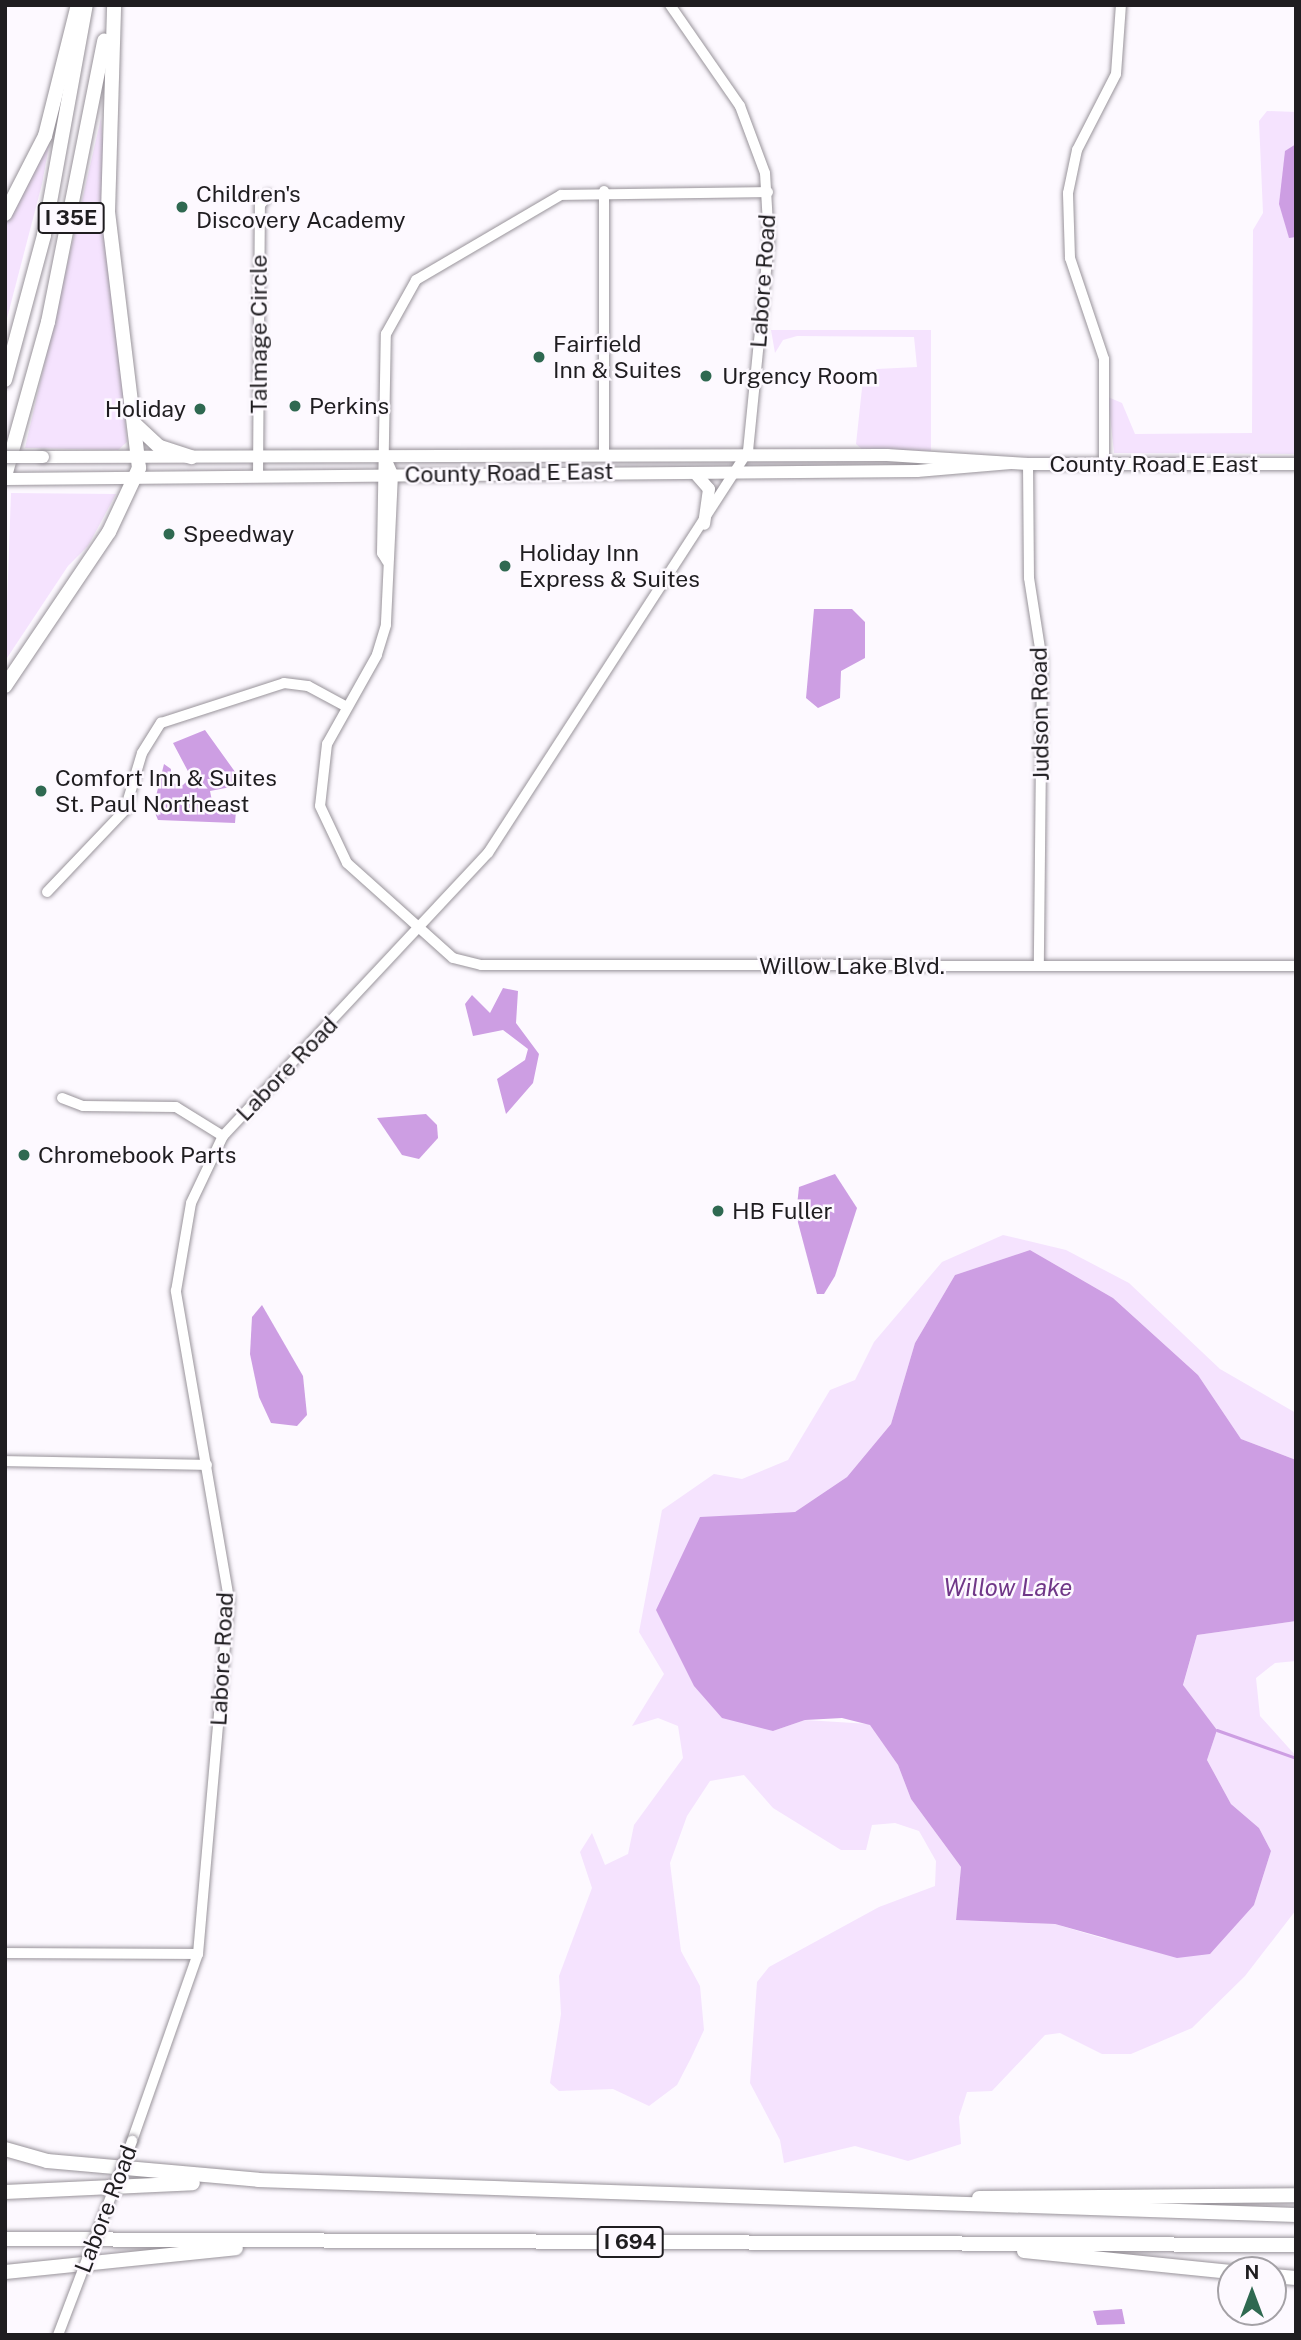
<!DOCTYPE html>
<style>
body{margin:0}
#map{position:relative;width:1301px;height:2340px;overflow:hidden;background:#fdf9ff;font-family:"Public Sans",sans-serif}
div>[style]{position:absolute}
.green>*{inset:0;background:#f5e3fe}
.water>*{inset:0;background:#cd9ee3}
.stream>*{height:2.5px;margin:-1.25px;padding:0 1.25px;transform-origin:1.25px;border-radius:1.25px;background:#cd9ee3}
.roads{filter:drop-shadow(0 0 2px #99949b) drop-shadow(0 0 2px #99949b)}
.minor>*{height:10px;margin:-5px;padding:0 5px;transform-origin:5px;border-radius:5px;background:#fff}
.major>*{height:12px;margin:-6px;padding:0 6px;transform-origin:6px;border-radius:6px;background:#fff}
.highway>*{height:14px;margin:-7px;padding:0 7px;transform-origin:7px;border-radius:7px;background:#fff}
.bridges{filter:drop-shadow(0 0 2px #99949b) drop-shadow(0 0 2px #99949b)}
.minor-bridge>*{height:10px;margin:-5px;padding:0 5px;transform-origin:5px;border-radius:5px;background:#fff}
.major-bridge>*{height:12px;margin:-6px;padding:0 6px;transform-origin:6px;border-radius:6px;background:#fff}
.dots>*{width:19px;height:19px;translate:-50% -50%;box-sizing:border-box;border:4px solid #fdf9ff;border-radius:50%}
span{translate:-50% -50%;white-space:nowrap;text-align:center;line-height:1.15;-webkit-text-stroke:5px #fdf9ff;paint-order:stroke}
.shield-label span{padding:2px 5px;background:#fdf9ff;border:2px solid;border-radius:5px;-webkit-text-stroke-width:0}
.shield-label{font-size:21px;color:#1f1d20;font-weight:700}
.poi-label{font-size:23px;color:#1f1d20}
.left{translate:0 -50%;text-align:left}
.right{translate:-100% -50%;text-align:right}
.street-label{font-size:23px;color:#1f1d20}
.water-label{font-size:24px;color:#703788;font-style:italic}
.frame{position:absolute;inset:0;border:7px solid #1f1d20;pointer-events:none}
.north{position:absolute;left:1217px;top:2256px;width:70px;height:70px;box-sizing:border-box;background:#fdf9ff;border:2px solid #a4a1a6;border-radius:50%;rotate:0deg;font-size:19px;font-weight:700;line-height:28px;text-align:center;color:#1f1d20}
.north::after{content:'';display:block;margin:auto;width:24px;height:32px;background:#2f6951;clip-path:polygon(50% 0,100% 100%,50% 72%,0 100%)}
</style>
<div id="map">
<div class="green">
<div style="clip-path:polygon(1267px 111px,1296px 112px,1296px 454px,1114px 453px,1108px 397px,1122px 403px,1135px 434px,1252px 433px,1253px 230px,1263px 213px,1259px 121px)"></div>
<div style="clip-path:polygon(101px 118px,127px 442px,118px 450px,25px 448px)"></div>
<div style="clip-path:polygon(50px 140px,42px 184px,5px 326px,5px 219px)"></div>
<div style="clip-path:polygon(771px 330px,931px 330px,931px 451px,863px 450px,856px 444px,863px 379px,877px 369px,917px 367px,914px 337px,797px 336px,783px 340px,775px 353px)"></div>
<div style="clip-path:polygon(11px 493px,116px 494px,88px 546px,68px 566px,5px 661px)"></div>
<div style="clip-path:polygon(1003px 1235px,1066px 1250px,1129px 1283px,1220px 1369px,1296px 1413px,1296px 1460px,1241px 1439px,1198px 1375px,1113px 1298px,1030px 1250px,955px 1275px,915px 1343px,891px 1424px,847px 1477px,795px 1512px,700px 1518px,773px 1731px,805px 1720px,870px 1724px,898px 1765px,911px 1799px,961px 1867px,956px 1920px,1055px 1924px,1105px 1939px,1254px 1905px,1271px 1851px,1259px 1828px,1231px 1804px,1207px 1760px,1217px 1730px,1183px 1686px,1197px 1635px,1296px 1621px,1296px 1661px,1275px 1663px,1256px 1678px,1260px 1716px,1296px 1756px,1296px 1910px,1245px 1976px,1192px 2028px,1131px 2054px,1102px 2054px,1060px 2033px,1045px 2035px,992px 2091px,967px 2092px,959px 2117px,961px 2144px,908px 2161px,855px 2146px,784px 2163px,780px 2140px,750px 2083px,757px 1982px,769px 1967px,879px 1907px,935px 1886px,936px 1861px,919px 1831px,895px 1823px,872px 1825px,866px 1850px,841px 1850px,773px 1808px,744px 1775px,710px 1781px,687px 1816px,670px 1863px,681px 1951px,700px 1986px,704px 2030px,691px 2058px,677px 2085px,649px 2106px,613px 2089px,559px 2091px,550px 2083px,561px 2014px,559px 1976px,592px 1888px,580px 1852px,592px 1833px,605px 1865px,628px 1854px,634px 1825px,683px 1758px,678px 1726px,658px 1718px,632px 1726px,664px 1674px,639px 1632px,662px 1510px,714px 1474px,742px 1479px,788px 1460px,830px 1390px,855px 1380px,874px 1342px,942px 1262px)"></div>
</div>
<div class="water">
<div style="clip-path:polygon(1296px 144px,1296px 237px,1289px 238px,1279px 204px,1285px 151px)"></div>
<div style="clip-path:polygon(814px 609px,852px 609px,865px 622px,865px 658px,841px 671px,840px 698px,818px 708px,806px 698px)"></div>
<div style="clip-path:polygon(205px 730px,238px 776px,236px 786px,210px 791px,212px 801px,236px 811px,235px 823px,158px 820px,153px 808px,164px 764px,171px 769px,171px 783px,183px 785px,191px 777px,173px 743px)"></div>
<div style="clip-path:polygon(503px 988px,518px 991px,516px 1023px,539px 1054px,533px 1083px,506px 1114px,497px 1079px,525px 1060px,528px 1049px,503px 1030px,473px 1036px,465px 1004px,472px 995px,490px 1013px)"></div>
<div style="clip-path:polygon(426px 1114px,437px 1125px,438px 1138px,419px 1159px,402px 1155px,377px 1118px)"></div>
<div style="clip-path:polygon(835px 1174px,857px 1208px,835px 1276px,824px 1294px,817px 1294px,796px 1215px,799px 1187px)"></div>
<div style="clip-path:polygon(1030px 1250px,1113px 1298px,1198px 1375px,1241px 1439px,1296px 1460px,1296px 1621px,1197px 1635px,1183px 1685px,1217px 1730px,1207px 1760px,1231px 1804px,1259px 1828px,1271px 1851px,1254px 1905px,1210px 1954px,1177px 1958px,1055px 1924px,956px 1920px,961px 1867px,911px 1799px,898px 1765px,870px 1725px,842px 1718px,805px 1720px,773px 1731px,722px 1718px,694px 1686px,656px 1610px,700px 1517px,795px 1512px,847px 1477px,891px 1424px,915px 1343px,955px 1275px)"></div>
<div style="clip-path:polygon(262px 1305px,303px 1376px,307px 1415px,297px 1426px,271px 1423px,259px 1397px,250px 1354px,252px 1317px)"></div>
<div style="clip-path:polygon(1093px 2311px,1122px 2309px,1125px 2324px,1097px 2325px)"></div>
</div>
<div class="stream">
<div style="left:1217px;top:1730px;width:84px;rotate:19.5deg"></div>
</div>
<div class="roads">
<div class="minor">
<div style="left:604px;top:191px;width:264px;rotate:90deg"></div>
<div style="left:385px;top:456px;width:20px;rotate:66deg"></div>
<div style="left:393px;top:474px;width:151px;rotate:92.7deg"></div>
<div style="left:386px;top:625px;width:31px;rotate:107deg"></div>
<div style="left:377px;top:655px;width:102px;rotate:119.3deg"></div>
<div style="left:327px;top:744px;width:62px;rotate:96.4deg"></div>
<div style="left:320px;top:806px;width:63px;rotate:64.7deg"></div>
<div style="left:347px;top:863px;width:142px;rotate:41.9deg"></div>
<div style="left:453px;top:958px;width:29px;rotate:14deg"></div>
<div style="left:481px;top:965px;width:815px;rotate:0.07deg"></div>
<div style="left:1028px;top:464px;width:114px;rotate:89.5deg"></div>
<div style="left:1029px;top:578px;width:84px;rotate:81.1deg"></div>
<div style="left:1042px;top:661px;width:305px;rotate:90.6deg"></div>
<div style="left:1104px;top:464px;width:105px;rotate:-90deg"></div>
<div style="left:1104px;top:359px;width:107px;rotate:-108.6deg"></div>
<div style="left:1070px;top:258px;width:65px;rotate:-91.8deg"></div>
<div style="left:1068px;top:193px;width:44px;rotate:-78.2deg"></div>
<div style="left:1077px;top:150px;width:85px;rotate:-62.8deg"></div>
<div style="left:1116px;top:74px;width:69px;rotate:-85.9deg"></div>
<div style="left:258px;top:477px;width:272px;rotate:-89.6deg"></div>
<div style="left:260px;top:205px;width:13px;rotate:-51deg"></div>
<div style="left:387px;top:561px;width:9px;rotate:-122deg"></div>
<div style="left:382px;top:553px;width:219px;rotate:-89deg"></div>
<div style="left:386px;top:334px;width:62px;rotate:-60.9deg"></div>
<div style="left:416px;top:280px;width:168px;rotate:-30.4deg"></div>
<div style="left:561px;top:195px;width:207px;rotate:-0.8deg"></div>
<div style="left:47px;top:892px;width:113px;rotate:-46.4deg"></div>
<div style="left:125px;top:810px;width:59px;rotate:-73.4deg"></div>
<div style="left:142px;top:753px;width:36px;rotate:-58deg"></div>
<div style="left:161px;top:723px;width:129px;rotate:-18deg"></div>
<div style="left:284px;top:683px;width:24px;rotate:7deg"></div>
<div style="left:308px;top:686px;width:44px;rotate:28.3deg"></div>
<div style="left:62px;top:1098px;width:22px;rotate:21deg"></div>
<div style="left:83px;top:1106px;width:93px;rotate:0.6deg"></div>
<div style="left:176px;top:1107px;width:55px;rotate:31.7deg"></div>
<div style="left:5px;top:1461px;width:202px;rotate:1.1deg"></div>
<div style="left:5px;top:1953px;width:193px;rotate:0.3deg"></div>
<div style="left:132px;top:2141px;width:198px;rotate:-70.6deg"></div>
<div style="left:198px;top:1954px;width:356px;rotate:-85deg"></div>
<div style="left:229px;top:1599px;width:313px;rotate:-99.8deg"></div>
<div style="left:176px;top:1291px;width:89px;rotate:-80.3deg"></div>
<div style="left:191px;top:1203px;width:74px;rotate:-64.5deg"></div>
<div style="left:223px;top:1136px;width:388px;rotate:-46.9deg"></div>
<div style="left:488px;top:853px;width:479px;rotate:-57.1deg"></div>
<div style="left:748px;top:451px;width:210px;rotate:-84.3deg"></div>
<div style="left:769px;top:242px;width:69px;rotate:-93.3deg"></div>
<div style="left:765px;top:173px;width:72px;rotate:-110.5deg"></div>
<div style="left:740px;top:106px;width:123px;rotate:-124.7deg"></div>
</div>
<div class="major">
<div style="left:43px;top:457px;width:844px;rotate:-0.14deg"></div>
<div style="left:887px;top:455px;width:141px;rotate:3.7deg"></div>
<div style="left:1028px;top:464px;width:268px"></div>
<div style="left:695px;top:473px;width:21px;rotate:49deg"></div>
<div style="left:709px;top:489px;width:35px;rotate:98deg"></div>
<div style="left:5px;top:479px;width:912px;rotate:-0.5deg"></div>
<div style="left:917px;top:471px;width:94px;rotate:-4.9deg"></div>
</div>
<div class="highway">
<div style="left:5px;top:214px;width:88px;rotate:-62.9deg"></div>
<div style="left:45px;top:136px;width:135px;rotate:-75.9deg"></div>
<div style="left:5px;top:380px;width:150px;rotate:-74.9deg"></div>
<div style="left:44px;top:235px;width:234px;rotate:-79.7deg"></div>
<div style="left:136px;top:425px;width:33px;rotate:43deg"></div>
<div style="left:160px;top:447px;width:33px;rotate:18deg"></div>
<div style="left:5px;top:476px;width:160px;rotate:-74.4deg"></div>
<div style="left:48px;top:322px;width:287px;rotate:-78.7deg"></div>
<div style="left:5px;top:686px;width:186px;rotate:-56deg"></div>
<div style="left:109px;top:532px;width:71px;rotate:-64.9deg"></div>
<div style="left:139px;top:468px;width:258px;rotate:-96.9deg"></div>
<div style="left:108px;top:212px;width:207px;rotate:-88.3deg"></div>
<div style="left:5px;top:2149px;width:44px;rotate:15.9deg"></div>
<div style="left:47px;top:2161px;width:212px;rotate:5.1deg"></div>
<div style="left:258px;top:2180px;width:1039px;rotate:1.93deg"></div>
<div style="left:5px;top:2192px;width:188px;rotate:-2.7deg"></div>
<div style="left:979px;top:2198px;width:317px;rotate:-0.5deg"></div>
<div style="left:5px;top:2239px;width:1291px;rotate:0.27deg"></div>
<div style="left:1024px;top:2251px;width:208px;rotate:5.8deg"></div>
<div style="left:5px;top:2272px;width:232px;rotate:-5.9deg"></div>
<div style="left:1273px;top:2276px;width:23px;rotate:5deg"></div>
</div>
</div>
<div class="bridges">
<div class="minor-bridge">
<div style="left:58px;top:2335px;width:208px;rotate:-69.1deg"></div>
</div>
<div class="major-bridge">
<div style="left:5px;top:457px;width:38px"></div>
</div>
</div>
<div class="dots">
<div style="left:182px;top:207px;background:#2f6951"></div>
<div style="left:539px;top:357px;background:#2f6951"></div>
<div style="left:706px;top:376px;background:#2f6951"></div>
<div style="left:295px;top:406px;background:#2f6951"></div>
<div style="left:200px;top:409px;background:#2f6951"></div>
<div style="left:169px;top:534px;background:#2f6951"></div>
<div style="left:505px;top:566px;background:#2f6951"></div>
<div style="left:41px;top:791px;background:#2f6951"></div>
<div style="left:24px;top:1155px;background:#2f6951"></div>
<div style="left:718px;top:1211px;background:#2f6951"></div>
</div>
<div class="shield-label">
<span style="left:71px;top:218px">I 35E</span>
<span style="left:630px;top:2242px">I 694</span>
</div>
<div class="poi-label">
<span class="left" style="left:196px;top:207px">Children's<br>Discovery Academy</span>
<span class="left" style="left:553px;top:357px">Fairfield<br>Inn &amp; Suites</span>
<span class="left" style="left:722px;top:376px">Urgency Room</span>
<span class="left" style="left:309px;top:406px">Perkins</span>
<span class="right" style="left:186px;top:409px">Holiday</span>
<span class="left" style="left:183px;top:534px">Speedway</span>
<span class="left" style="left:519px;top:566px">Holiday Inn<br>Express &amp; Suites</span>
<span class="left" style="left:55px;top:791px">Comfort Inn &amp; Suites<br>St. Paul Northeast</span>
<span class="left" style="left:38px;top:1155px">Chromebook Parts</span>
<span class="left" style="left:732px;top:1211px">HB Fuller</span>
</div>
<div class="street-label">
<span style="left:763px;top:281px;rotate:-86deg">Labore Road</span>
<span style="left:259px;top:334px;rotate:-90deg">Talmage Circle</span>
<span style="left:1154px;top:464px">County Road E East</span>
<span style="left:509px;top:473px;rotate:-1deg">County Road E East</span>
<span style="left:1040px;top:714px;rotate:-91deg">Judson Road</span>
<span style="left:852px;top:966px">Willow Lake Blvd.</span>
<span style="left:287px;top:1069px;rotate:-46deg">Labore Road</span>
<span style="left:222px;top:1659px;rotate:-87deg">Labore Road</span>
<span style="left:106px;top:2209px;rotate:-69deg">Labore Road</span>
</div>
<div class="water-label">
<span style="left:1008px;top:1588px">Willow Lake</span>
</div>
<div class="frame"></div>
<div class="north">N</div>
</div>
